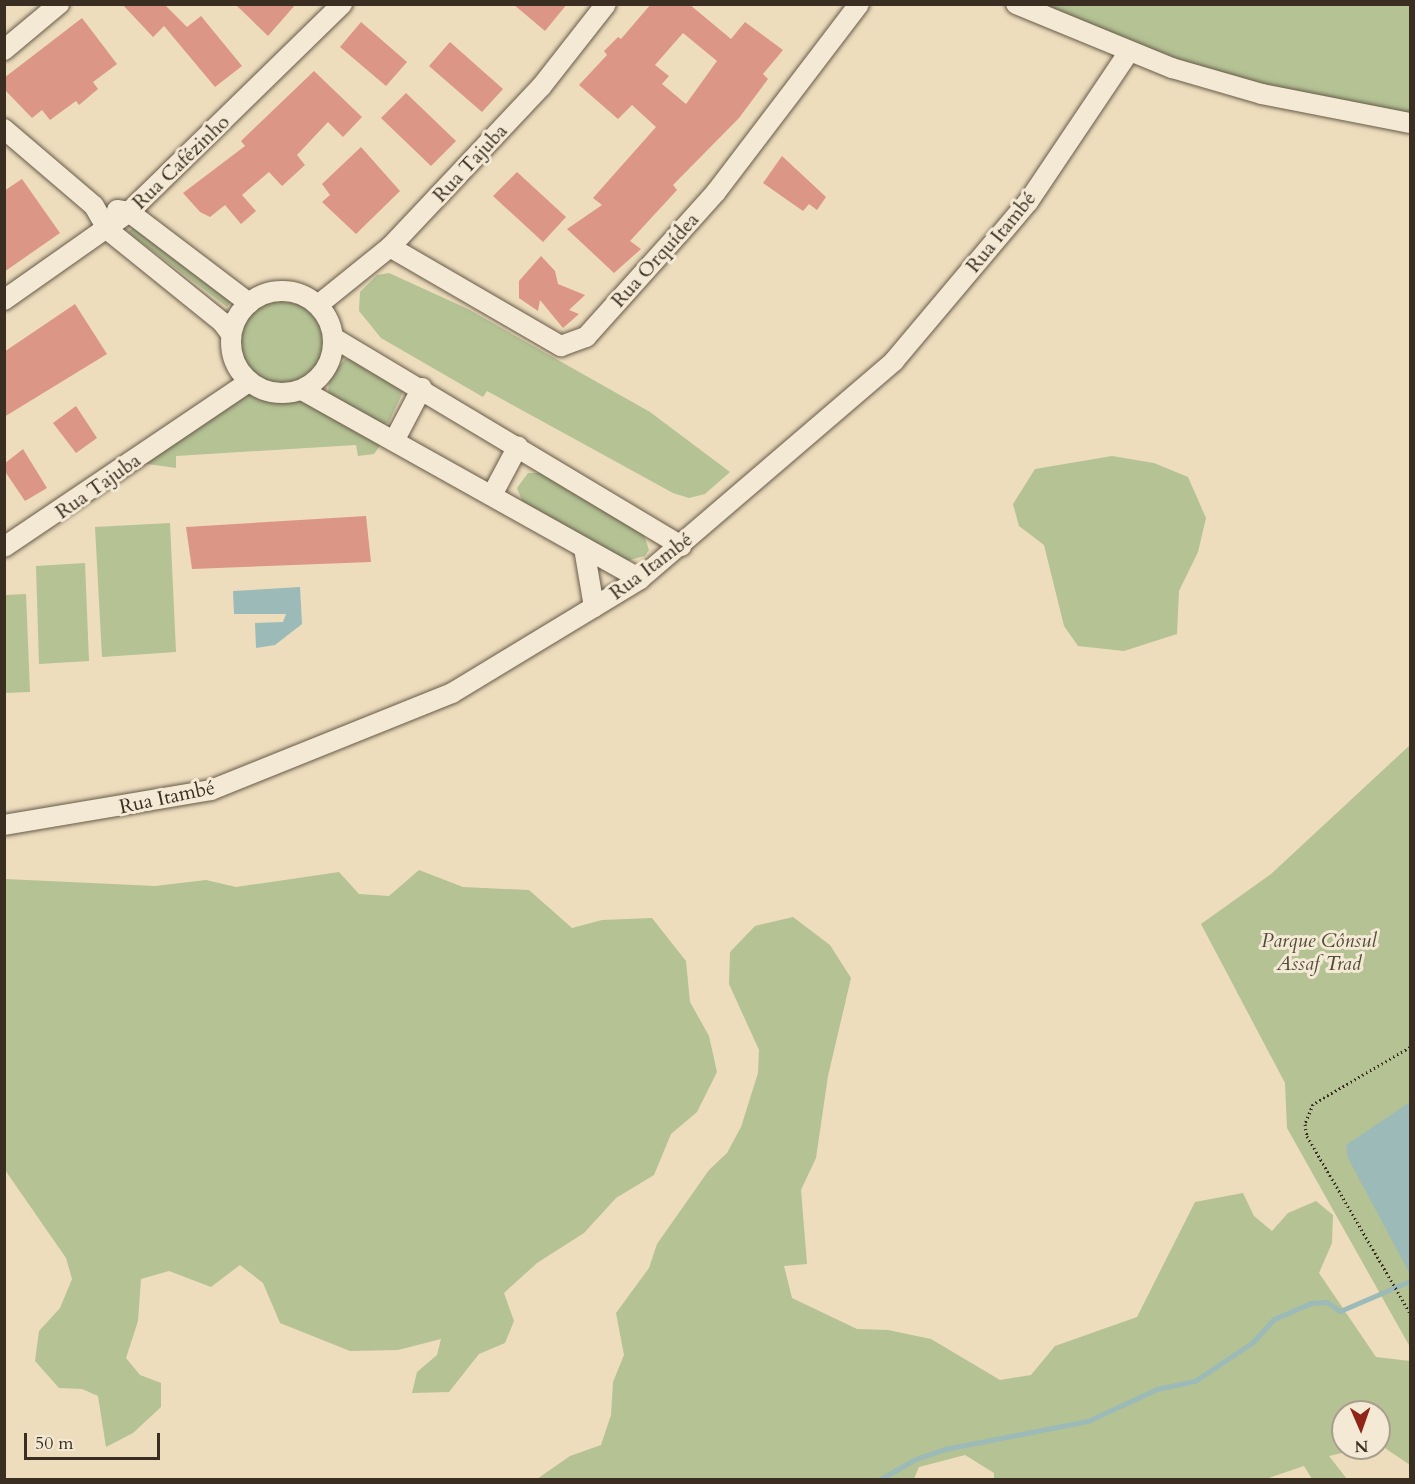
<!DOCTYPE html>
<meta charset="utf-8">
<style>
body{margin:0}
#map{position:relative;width:1415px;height:1484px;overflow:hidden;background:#edddbd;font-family:Cardo,serif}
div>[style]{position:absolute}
.green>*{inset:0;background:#b4c294}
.round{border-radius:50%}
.water>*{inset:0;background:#9bbab8}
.stream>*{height:5px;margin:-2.5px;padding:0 2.5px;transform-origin:2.5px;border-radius:2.5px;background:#9bbab8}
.building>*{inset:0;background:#db9685}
.path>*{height:3px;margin-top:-1.5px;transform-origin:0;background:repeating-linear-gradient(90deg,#3a2e22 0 1.5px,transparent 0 4.5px)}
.roads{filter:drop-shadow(0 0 2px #675a49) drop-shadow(0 0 2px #675a49)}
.minor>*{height:20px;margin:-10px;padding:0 10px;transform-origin:10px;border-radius:10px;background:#f3e9d4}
.minor>.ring{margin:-10px;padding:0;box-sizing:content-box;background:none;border:20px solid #f3e9d4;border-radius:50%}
span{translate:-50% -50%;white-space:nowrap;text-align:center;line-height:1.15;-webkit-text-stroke:6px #f3e9d4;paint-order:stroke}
.street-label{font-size:20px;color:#3a2e22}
.park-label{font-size:20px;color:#524c39;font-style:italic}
.frame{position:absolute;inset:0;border:6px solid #3a2e22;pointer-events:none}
.north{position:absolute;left:1331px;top:1400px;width:60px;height:60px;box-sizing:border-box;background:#f3e9d4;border:2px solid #a99e8d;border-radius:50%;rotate:178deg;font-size:16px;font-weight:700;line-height:24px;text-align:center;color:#3a2e22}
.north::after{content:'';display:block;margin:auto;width:21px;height:27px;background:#8f2418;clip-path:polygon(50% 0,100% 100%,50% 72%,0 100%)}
.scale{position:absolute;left:24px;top:1433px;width:136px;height:27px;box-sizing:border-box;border:3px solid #3a2e22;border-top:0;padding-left:8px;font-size:18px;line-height:21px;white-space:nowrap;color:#3a2e22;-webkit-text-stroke:4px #f3e9d4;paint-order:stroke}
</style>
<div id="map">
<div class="green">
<div style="clip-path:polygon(1033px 5px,1410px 5px,1410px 121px,1174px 65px)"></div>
<div style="clip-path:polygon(135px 226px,231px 301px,227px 307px,128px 232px)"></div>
<div style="clip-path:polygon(389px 273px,468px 309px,650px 412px,730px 472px,705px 494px,689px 498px,673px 493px,487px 391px,483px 397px,381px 338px,359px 311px,360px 292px,377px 275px)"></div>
<div class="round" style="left:238px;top:298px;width:88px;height:88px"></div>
<div style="clip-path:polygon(345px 359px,358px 359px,404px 390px,389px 422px,383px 425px,328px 395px,329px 378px)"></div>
<div style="clip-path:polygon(252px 391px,269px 400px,303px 399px,381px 444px,374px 454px,358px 456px,356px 445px,176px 456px,176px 468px,140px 463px)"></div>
<div style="clip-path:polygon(1112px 456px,1154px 463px,1188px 477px,1206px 518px,1198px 552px,1179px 591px,1177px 634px,1124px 651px,1078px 646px,1064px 626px,1044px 545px,1019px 526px,1013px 504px,1035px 469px)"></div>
<div style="clip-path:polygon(528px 473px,543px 473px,644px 535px,649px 550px,645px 556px,626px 561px,522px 501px,517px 488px)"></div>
<div style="clip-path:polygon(170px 523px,176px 652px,102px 657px,95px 527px)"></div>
<div style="clip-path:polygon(85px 563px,89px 661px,39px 664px,36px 566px)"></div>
<div style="clip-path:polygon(26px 594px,30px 692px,5px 693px,5px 595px)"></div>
<div style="clip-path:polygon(1410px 745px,1410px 1347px,1287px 1128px,1285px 1083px,1201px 924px,1271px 874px)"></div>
<div style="clip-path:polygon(419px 870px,463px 887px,529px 890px,572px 928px,602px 920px,652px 918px,686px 961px,690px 1002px,709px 1036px,717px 1072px,697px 1112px,671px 1134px,654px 1175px,616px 1198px,584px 1233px,537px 1263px,504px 1293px,514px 1321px,505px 1343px,479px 1354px,449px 1392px,412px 1393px,417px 1372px,437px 1355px,441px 1339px,398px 1350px,350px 1351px,280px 1323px,263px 1283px,240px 1265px,211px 1287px,169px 1271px,141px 1279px,138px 1321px,126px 1358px,140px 1375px,161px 1383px,161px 1407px,133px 1433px,106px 1447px,98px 1396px,82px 1389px,59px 1388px,35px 1361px,39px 1331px,60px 1308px,72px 1279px,66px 1258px,5px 1170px,5px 879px,155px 886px,206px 880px,236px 887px,339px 872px,359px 894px,389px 896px)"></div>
<div style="clip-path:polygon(793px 917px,830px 945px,851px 978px,828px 1076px,816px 1158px,801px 1190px,807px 1264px,784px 1266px,792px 1298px,857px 1329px,888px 1330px,931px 1339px,1000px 1380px,1031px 1375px,1055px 1346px,1137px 1317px,1195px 1202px,1243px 1193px,1254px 1216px,1272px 1231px,1288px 1213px,1316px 1201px,1333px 1215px,1332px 1243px,1319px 1273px,1376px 1357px,1410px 1361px,1410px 1465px,1379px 1444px,1379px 1412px,1343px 1412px,1343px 1448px,1363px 1448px,1329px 1456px,1347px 1479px,1312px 1479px,1304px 1466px,1263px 1480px,994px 1479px,994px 1473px,965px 1455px,919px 1467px,914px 1479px,537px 1479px,570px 1456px,601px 1445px,611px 1415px,613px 1382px,624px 1355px,616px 1313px,649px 1268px,657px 1244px,709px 1170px,727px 1153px,741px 1127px,758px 1073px,759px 1050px,729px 984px,730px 952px,755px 926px)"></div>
</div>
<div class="water">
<div style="clip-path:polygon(300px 587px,302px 624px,275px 645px,256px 648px,255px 623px,283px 622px,286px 614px,234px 614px,233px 591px)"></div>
<div style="clip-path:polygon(1410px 1102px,1410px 1274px,1348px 1158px,1346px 1145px)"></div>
</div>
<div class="stream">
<div style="left:879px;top:1480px;width:39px;rotate:-30deg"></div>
<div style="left:913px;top:1460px;width:34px;rotate:-19deg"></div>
<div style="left:945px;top:1449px;width:146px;rotate:-11.1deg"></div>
<div style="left:1088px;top:1421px;width:76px;rotate:-24.9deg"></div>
<div style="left:1157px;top:1389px;width:39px;rotate:-12deg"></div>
<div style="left:1195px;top:1381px;width:70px;rotate:-33.9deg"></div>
<div style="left:1253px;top:1342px;width:31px;rotate:-48deg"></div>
<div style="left:1274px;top:1319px;width:40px;rotate:-23.4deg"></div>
<div style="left:1311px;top:1303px;width:16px;rotate:-4deg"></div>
<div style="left:1327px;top:1302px;width:16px;rotate:35deg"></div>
<div style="left:1340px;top:1311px;width:76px;rotate:-23.2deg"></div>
</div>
<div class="building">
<div style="clip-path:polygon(122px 4px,164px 4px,187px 27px,201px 16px,242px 66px,215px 87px,164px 26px,153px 37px)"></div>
<div style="clip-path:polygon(235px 4px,296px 4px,268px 36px)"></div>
<div style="clip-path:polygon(513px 4px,567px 4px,545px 31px)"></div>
<div style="clip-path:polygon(evenodd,651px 4px,689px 4px,731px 39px,745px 22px,783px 50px,763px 74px,768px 79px,739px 118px,673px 185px,677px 190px,630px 241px,641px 249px,614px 273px,567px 229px,602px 205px,593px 198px,656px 127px,632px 105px,618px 119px,579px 85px,607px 55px,604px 51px,618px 37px,621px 39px,651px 4px,683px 33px,717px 61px,686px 104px,662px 84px,669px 76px,655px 65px,683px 33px)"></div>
<div style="clip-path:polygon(82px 18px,117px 64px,93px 82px,98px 89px,79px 105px,76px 101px,50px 120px,42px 110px,32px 118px,4px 89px,4px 78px)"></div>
<div style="clip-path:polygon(361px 22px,407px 62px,386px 86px,340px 47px)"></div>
<div style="clip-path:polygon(450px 42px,503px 89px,482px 112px,429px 66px)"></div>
<div style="clip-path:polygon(314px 71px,362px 117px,343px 137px,328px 122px,297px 155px,305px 165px,282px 186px,269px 172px,242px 195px,256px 211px,241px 224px,225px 205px,210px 217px,200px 212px,183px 193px,245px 146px,241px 141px)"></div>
<div style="clip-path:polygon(406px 93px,456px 141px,431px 166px,381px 118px)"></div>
<div style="clip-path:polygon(361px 147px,400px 191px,356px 234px,322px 202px,330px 195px,322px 184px)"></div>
<div style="clip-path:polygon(782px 156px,826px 197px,817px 210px,809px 204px,803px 211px,763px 183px)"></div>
<div style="clip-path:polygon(517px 172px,566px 217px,543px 242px,493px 196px)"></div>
<div style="clip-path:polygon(22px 179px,60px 233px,4px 272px,4px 191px)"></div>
<div style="clip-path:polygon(541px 256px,555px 271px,558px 284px,585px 295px,569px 310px,579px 314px,563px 328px,540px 300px,538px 311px,519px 298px,519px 281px)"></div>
<div style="clip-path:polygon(75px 304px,107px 354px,4px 417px,4px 352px)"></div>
<div style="clip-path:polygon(76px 406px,97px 438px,76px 453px,53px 423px)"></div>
<div style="clip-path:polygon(23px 449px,47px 488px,25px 501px,4px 470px,4px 464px)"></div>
<div style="clip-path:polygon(366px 516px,371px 562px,192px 569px,186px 527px)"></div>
</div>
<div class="path">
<div style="left:1410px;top:1047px;width:113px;rotate:149.6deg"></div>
<div style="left:1313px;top:1104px;width:22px;rotate:112deg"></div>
<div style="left:1305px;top:1124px;width:12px;rotate:81deg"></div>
<div style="left:1307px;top:1136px;width:205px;rotate:59.8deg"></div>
</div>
<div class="roads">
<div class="minor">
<div style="left:1016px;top:4px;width:169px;rotate:22.3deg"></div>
<div style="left:1172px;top:68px;width:94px;rotate:16.1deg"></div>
<div style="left:1262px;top:94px;width:151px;rotate:11.1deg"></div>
<div style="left:4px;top:50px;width:72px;rotate:-39.9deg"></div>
<div style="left:4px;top:129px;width:118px;rotate:40.5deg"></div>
<div style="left:94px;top:206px;width:28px;rotate:60deg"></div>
<div style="left:108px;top:230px;width:146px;rotate:38.9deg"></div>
<div style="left:222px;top:322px;width:15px;rotate:53deg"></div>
<div style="left:117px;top:210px;width:12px;rotate:9deg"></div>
<div style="left:129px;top:212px;width:151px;rotate:37.2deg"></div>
<div style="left:390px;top:247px;width:198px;rotate:30.1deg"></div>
<div style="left:561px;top:346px;width:27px;rotate:-20deg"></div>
<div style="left:586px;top:337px;width:195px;rotate:-48.1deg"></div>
<div style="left:716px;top:192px;width:236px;rotate:-52.7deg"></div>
<div class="ring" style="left:231px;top:291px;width:82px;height:82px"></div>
<div style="left:4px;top:300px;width:153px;rotate:-35.1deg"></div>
<div style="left:129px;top:212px;width:298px;rotate:-44.3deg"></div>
<div style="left:318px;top:305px;width:92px;rotate:-38.9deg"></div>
<div style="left:390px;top:247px;width:220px;rotate:-46.7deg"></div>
<div style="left:541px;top:87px;width:105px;rotate:-51.9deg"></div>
<div style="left:334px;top:338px;width:405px;rotate:30.9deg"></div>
<div style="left:302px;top:390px;width:387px;rotate:29.2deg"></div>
<div style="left:394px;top:441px;width:60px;rotate:-62.2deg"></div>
<div style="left:492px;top:495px;width:55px;rotate:-62deg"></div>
<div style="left:4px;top:547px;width:295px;rotate:-34deg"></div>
<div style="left:584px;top:548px;width:60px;rotate:80.4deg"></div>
<div style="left:4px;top:825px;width:210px;rotate:-9.6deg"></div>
<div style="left:211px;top:790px;width:260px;rotate:-21.9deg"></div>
<div style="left:452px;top:693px;width:220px;rotate:-31.2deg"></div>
<div style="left:640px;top:579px;width:335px;rotate:-40.6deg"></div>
<div style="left:894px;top:361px;width:208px;rotate:-49.9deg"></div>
<div style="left:1028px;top:202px;width:179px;rotate:-56.1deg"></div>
</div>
</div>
<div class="street-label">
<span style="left:181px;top:162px;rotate:-44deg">Rua Cafézinho</span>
<span style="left:470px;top:163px;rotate:-47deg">Rua Tajuba</span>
<span style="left:1001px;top:232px;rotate:-51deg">Rua Itambé</span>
<span style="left:655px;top:260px;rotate:-48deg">Rua Orquídea</span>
<span style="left:98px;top:486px;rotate:-35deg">Rua Tajuba</span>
<span style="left:651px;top:566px;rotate:-37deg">Rua Itambé</span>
<span style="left:167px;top:797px;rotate:-12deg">Rua Itambé</span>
</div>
<div class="park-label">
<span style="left:1319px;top:952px">Parque Cônsul<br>Assaf Trad</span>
</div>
<div class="frame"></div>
<div class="north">N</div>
<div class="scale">50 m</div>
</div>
